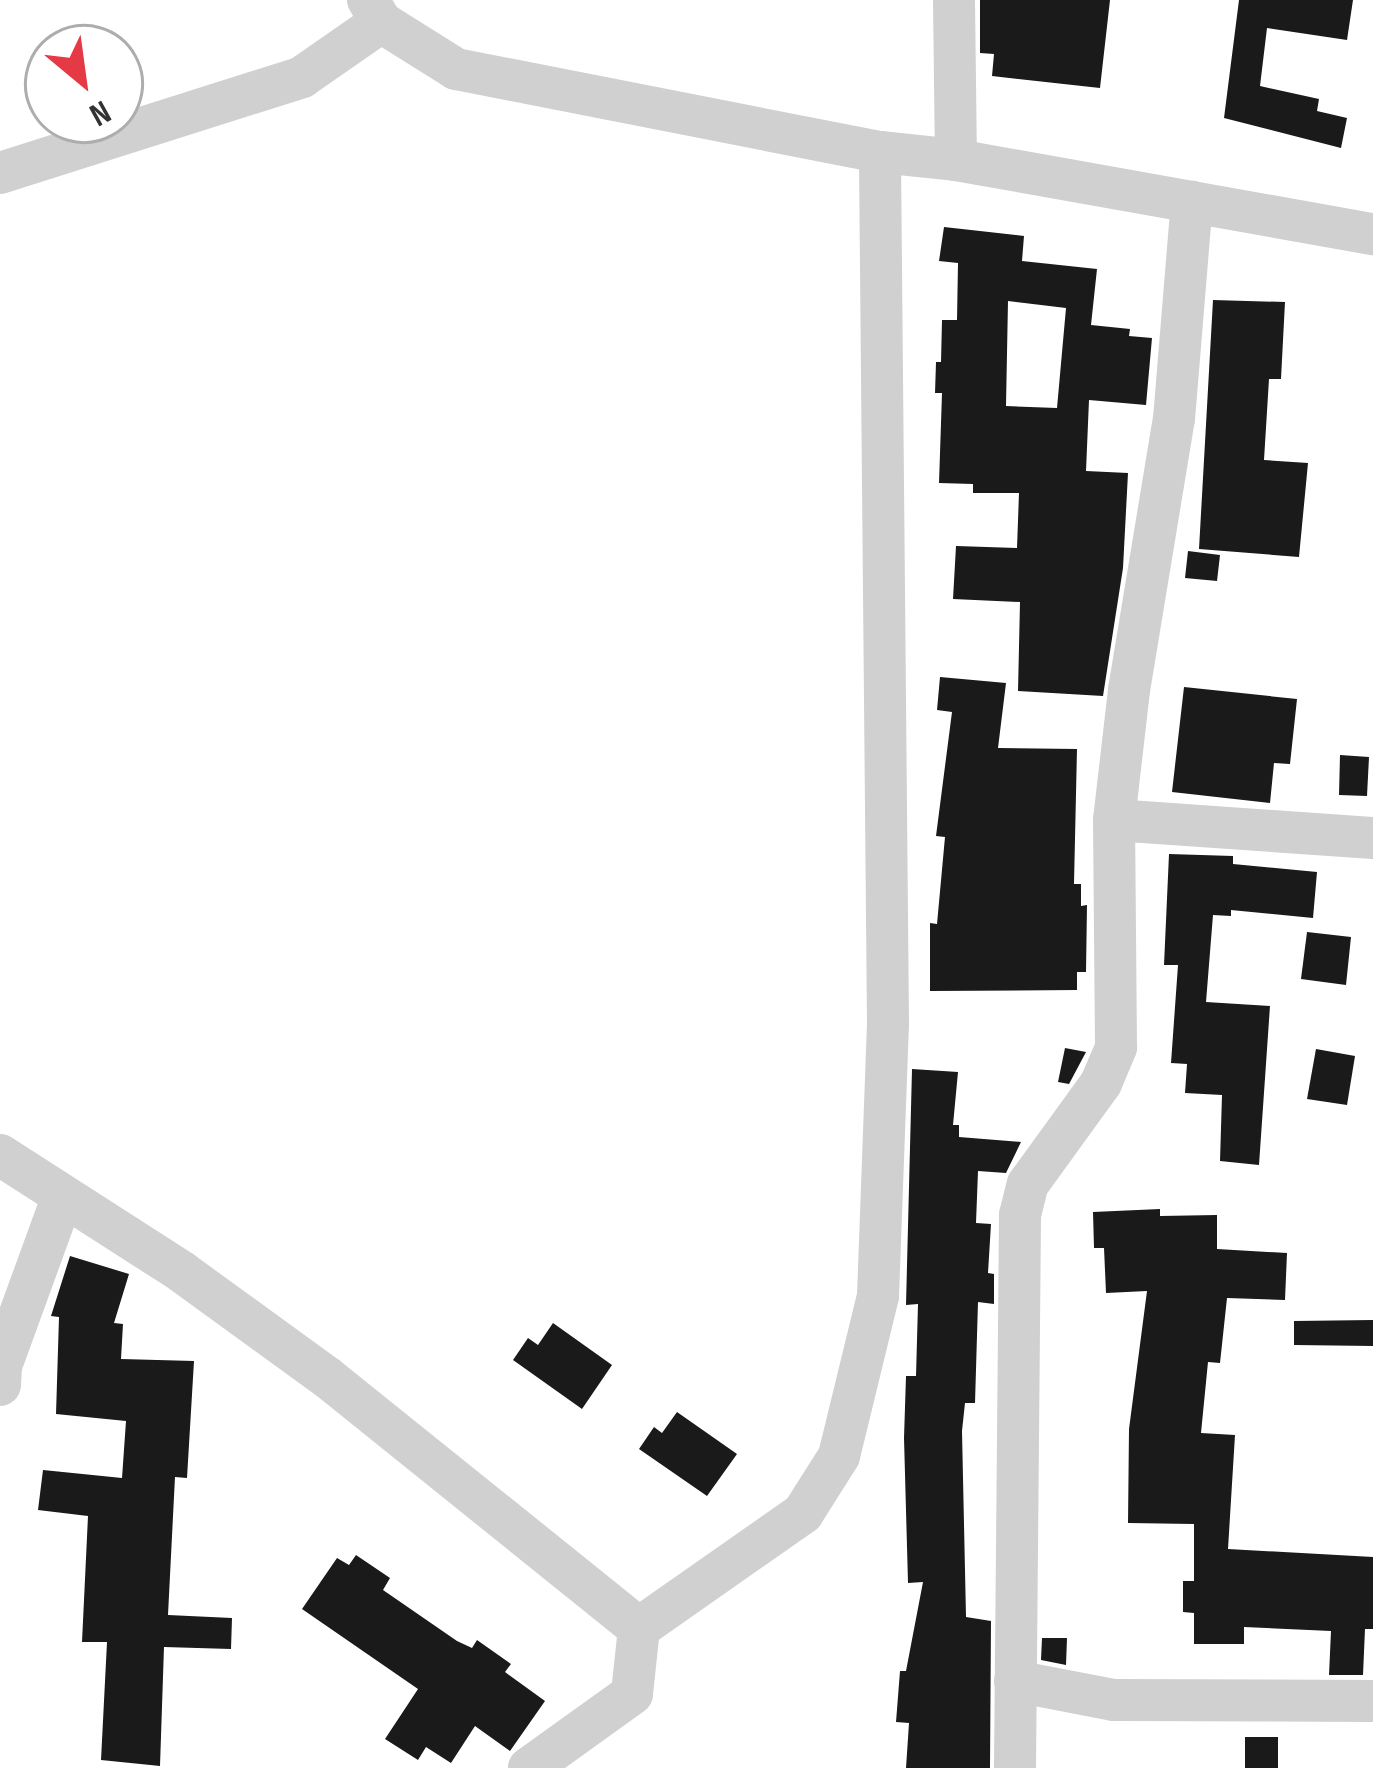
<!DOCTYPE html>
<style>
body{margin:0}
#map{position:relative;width:1373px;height:1768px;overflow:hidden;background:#fff;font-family:"Sofia Sans Condensed",sans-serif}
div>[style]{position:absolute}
.building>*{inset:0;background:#1a1a1a}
.minor>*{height:42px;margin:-21px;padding:0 21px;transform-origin:21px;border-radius:21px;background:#d0d0d0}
span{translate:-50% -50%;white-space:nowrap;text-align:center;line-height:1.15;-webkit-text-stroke:12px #fff;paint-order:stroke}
.north{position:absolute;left:24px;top:24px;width:120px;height:120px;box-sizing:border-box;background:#fff;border:3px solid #adadad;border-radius:50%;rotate:151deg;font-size:33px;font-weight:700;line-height:48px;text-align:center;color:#333}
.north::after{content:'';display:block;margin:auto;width:42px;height:54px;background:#e63946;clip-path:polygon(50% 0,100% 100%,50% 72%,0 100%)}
</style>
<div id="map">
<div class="building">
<div style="clip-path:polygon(980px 0,1110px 0,1100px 88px,992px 76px,994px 54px,980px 53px)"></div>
<div style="clip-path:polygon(1239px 0,1353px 0,1347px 40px,1267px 28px,1260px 86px,1319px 99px,1317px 111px,1347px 118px,1341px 148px,1224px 118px)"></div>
<div style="clip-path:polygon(evenodd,944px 227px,1024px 236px,1022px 261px,1097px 269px,1091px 325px,1130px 329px,1129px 336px,1152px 338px,1146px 405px,1089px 400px,1086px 471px,1128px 473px,1123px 568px,1103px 696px,1018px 691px,1020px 602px,953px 599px,956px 546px,1017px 548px,1019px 493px,973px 493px,973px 484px,939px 483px,942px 393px,935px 393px,936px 362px,941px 362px,942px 320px,957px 320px,958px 263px,939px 261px,944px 227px,1008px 301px,1066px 308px,1057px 408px,1006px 406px,1008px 301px)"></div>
<div style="clip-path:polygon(1213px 300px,1285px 302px,1281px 379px,1269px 379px,1264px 460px,1308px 463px,1299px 557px,1199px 549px)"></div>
<div style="clip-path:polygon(1188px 551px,1220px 555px,1217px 581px,1185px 578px)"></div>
<div style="clip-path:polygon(940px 677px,1006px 683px,998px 748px,1077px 749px,1074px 884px,1081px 884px,1081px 906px,1087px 905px,1086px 972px,1077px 972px,1077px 990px,930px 991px,930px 923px,937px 924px,945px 837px,936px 836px,952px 712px,937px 710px)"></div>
<div style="clip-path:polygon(1184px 687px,1297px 699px,1290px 764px,1274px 763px,1270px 803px,1172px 792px)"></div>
<div style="clip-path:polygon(1340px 755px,1369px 757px,1367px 796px,1339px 795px)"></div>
<div style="clip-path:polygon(1169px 854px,1233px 856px,1233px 864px,1317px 872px,1313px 918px,1231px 910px,1231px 916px,1213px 915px,1206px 1002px,1270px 1006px,1259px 1165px,1220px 1161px,1222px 1095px,1185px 1093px,1187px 1064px,1171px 1063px,1178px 965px,1164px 965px)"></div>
<div style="clip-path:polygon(1307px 932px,1351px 937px,1346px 985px,1301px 979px)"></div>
<div style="clip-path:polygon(1065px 1048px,1086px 1052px,1069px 1084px,1058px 1082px)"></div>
<div style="clip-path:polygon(1316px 1049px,1355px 1056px,1347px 1105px,1307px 1099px)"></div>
<div style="clip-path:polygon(912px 1069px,958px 1072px,953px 1125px,959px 1125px,959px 1137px,1021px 1142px,1006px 1173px,978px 1171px,976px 1223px,991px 1224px,988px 1273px,994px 1274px,994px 1304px,978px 1302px,975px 1403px,965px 1403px,962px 1431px,966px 1617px,991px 1621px,990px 1768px,906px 1768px,909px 1723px,896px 1722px,900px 1671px,906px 1671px,923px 1582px,908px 1583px,904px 1438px,906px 1376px,916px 1376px,918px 1304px,906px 1305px)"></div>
<div style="clip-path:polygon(1160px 1209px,1160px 1216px,1217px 1215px,1217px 1249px,1287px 1253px,1285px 1300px,1227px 1298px,1220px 1363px,1208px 1362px,1201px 1433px,1235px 1435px,1228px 1549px,1373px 1557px,1373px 1629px,1365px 1629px,1363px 1675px,1329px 1675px,1331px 1631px,1244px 1627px,1244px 1644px,1194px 1644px,1194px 1613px,1183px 1612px,1183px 1581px,1194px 1581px,1194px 1524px,1128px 1523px,1129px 1429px,1147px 1291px,1106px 1293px,1104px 1248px,1094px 1248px,1093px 1212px)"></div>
<div style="clip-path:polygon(70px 1256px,129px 1274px,114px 1323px,123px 1324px,121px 1359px,194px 1361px,187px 1478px,175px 1477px,168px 1615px,232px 1618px,231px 1649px,164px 1647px,160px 1766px,101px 1760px,107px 1642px,82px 1642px,88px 1516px,38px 1510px,43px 1470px,122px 1478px,126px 1421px,56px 1414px,59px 1317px,51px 1316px)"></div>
<div style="clip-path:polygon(1373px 1320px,1373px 1346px,1294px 1345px,1294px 1321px)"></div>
<div style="clip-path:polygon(553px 1323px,612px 1365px,582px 1409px,513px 1360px,528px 1338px,538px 1345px)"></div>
<div style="clip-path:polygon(677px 1412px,737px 1454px,707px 1496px,639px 1449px,654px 1427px,662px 1433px)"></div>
<div style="clip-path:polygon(356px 1555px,390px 1578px,383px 1590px,457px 1641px,472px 1648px,477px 1640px,511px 1664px,505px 1672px,545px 1701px,510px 1751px,475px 1726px,451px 1763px,426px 1747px,418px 1760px,385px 1739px,418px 1689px,302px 1609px,337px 1558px,349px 1565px)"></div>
<div style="clip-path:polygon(1042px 1638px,1067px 1638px,1066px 1665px,1041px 1660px)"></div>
<div style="clip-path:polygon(1245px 1737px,1278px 1737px,1278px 1768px,1245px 1768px)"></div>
</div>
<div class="minor">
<div style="left:368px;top:0;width:26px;rotate:59deg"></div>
<div style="left:381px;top:22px;width:89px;rotate:32.1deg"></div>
<div style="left:456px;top:69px;width:432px;rotate:11.1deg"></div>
<div style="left:880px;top:152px;width:76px;rotate:6deg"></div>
<div style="left:956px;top:160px;width:424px;rotate:10.1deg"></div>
<div style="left:954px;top:0;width:160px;rotate:89.3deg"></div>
<div style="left:0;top:173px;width:317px;rotate:-17.6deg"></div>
<div style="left:302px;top:77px;width:96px;rotate:-34.8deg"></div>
<div style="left:1114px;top:820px;width:260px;rotate:4deg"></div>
<div style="left:0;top:1155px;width:216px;rotate:32.7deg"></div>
<div style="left:182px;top:1272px;width:180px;rotate:36deg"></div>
<div style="left:328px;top:1378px;width:399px;rotate:38.8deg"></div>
<div style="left:639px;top:1628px;width:66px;rotate:96.1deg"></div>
<div style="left:632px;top:1694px;width:127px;rotate:144.3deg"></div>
<div style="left:0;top:1385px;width:19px;rotate:-87deg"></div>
<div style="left:1px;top:1366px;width:181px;rotate:-70deg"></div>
<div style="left:639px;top:1628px;width:200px;rotate:-35deg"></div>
<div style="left:803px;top:1513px;width:67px;rotate:-57.7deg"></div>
<div style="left:839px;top:1456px;width:165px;rotate:-76.3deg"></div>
<div style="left:878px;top:1296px;width:272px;rotate:-87.9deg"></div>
<div style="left:888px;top:1024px;width:872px;rotate:-90.53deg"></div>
<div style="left:1015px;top:1681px;width:101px;rotate:10.9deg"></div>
<div style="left:1114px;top:1700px;width:259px;rotate:0.2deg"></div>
<div style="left:1015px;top:1768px;width:553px;rotate:-89.48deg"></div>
<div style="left:1020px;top:1215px;width:32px;rotate:-76deg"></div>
<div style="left:1028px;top:1184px;width:125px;rotate:-54.1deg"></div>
<div style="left:1101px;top:1083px;width:39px;rotate:-67deg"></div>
<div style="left:1116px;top:1047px;width:227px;rotate:-90.5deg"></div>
<div style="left:1114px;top:820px;width:131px;rotate:-83.4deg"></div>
<div style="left:1129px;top:690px;width:275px;rotate:-80.6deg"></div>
<div style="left:1174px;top:419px;width:218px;rotate:-85.3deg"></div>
</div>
<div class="north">N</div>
</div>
